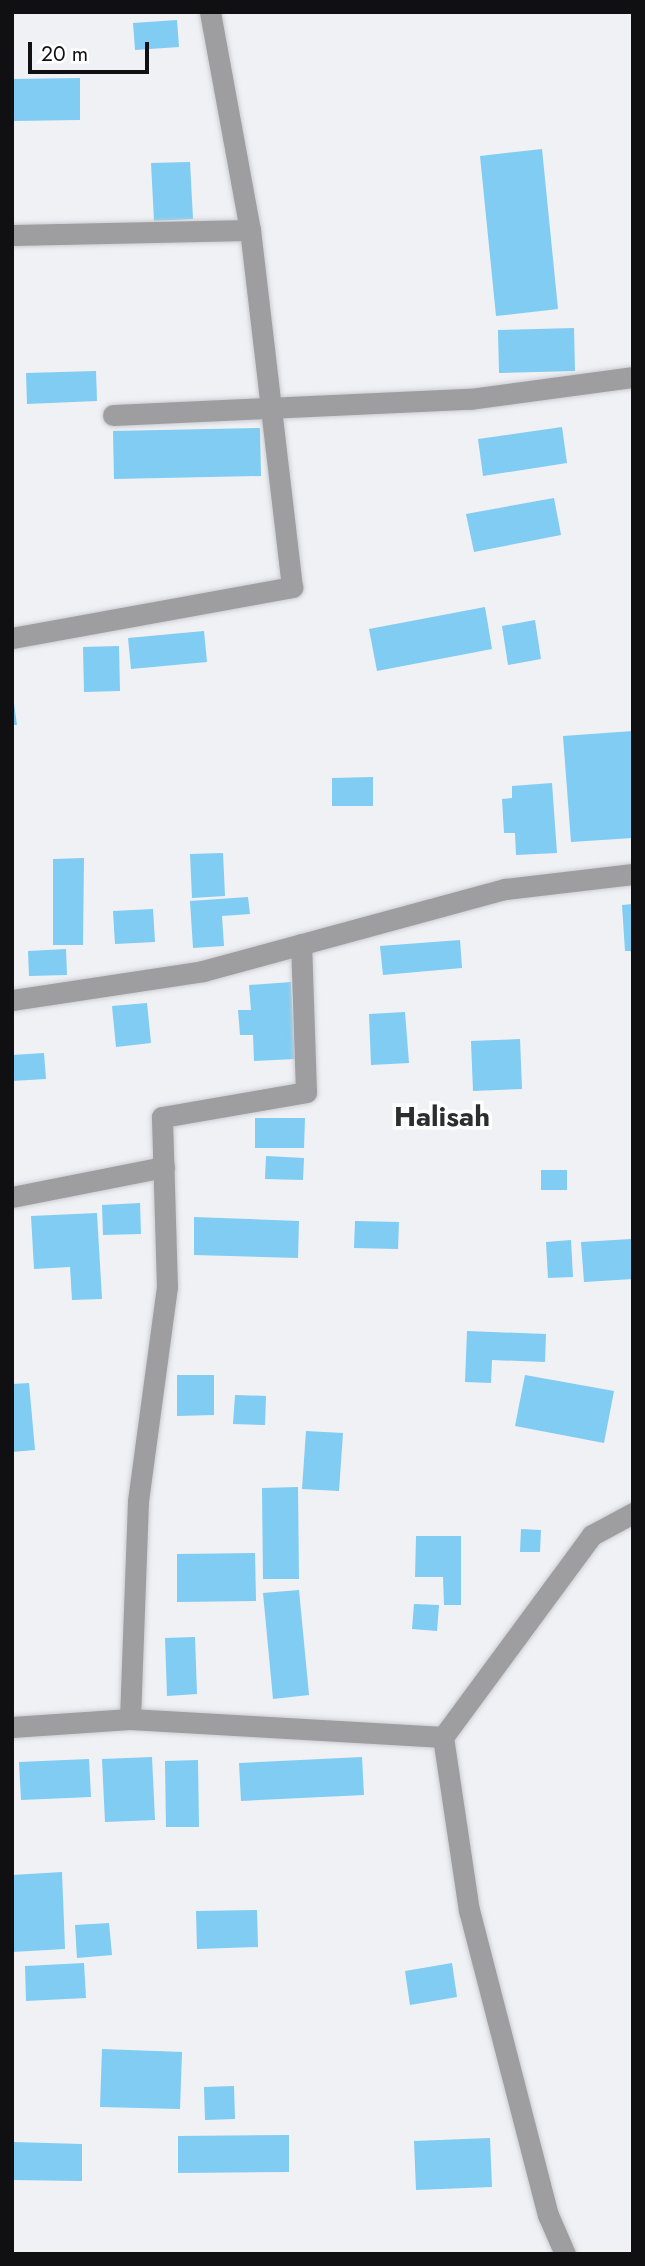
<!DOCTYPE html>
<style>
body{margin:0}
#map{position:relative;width:645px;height:2266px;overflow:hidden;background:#eff1f5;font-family:Jost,sans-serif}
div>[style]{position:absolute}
.building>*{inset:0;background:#80ccf2}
.roads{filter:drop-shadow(0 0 2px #cbcdd1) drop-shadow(0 0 2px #cbcdd1)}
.minor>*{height:21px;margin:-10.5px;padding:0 10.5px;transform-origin:10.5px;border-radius:10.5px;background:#9e9ea0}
span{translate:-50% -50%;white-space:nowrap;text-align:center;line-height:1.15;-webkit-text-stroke:7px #fff;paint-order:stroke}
.quarter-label{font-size:28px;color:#2c2e30;font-weight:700}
.frame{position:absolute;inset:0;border:14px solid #101012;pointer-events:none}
.scale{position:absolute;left:28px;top:42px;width:121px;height:32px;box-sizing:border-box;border:4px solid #101012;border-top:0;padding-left:9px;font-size:21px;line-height:24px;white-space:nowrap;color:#101012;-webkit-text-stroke:5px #fff;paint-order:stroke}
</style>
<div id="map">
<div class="building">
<div style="clip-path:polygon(177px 20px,179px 47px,135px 50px,133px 23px)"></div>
<div style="clip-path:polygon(80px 78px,80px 120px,12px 121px,12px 79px)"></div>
<div style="clip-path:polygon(542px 149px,558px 309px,496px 316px,480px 156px)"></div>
<div style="clip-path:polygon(190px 162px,193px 219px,154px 221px,151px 163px)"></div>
<div style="clip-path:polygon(574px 328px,575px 371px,499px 373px,498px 330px)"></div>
<div style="clip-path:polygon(96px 371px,97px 401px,27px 404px,26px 373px)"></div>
<div style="clip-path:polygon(562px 427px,567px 463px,483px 476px,478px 439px)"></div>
<div style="clip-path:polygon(260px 428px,261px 476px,114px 479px,113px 431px)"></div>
<div style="clip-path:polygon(554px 498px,561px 535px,474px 552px,466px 514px)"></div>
<div style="clip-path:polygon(485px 607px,492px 649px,377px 671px,369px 629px)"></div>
<div style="clip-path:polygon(535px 620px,541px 659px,508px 665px,502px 626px)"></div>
<div style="clip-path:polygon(204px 631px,207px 662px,131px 669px,128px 638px)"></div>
<div style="clip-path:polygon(119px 646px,120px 691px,84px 692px,83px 647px)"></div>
<div style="clip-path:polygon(12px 689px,17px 725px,12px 725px)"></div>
<div style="clip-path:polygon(633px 731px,633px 838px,571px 842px,563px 736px)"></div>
<div style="clip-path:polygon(373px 777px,373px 806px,332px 806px,332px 778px)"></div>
<div style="clip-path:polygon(552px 783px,557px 853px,516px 855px,515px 833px,504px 833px,502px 799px,512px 798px,512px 786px)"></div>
<div style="clip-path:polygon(223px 853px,225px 896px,192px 898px,190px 854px)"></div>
<div style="clip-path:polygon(84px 858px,83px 945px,53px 945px,53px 859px)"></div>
<div style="clip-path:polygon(248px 897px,250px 914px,222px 916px,224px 946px,193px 948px,190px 901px)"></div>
<div style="clip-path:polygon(633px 904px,633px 951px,625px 951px,622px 905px)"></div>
<div style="clip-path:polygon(153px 909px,155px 942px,115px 944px,113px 911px)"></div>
<div style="clip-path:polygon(460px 940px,462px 968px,383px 975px,380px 946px)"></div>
<div style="clip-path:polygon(66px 949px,67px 975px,29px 976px,28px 951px)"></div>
<div style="clip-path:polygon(291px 982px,295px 1059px,254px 1061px,253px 1035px,240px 1035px,238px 1010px,251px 1010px,249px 985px)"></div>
<div style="clip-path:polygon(147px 1003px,151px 1043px,116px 1047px,112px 1006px)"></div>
<div style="clip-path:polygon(405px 1012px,409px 1063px,371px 1065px,369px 1014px)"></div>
<div style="clip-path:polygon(520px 1039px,522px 1089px,473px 1091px,471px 1041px)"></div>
<div style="clip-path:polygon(44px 1053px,46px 1079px,12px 1081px,12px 1055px)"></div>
<div style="clip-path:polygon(255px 1118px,305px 1118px,304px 1148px,255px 1148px)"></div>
<div style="clip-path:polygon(266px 1156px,304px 1158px,303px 1180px,265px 1179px)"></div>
<div style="clip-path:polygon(541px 1170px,567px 1170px,567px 1190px,541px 1190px)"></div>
<div style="clip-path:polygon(140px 1203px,141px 1234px,103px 1235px,102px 1205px)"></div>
<div style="clip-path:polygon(97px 1213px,102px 1299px,72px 1300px,70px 1267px,34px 1269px,31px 1216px)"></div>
<div style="clip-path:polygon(194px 1217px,299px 1221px,298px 1258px,194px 1255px)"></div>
<div style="clip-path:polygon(355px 1221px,399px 1222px,398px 1249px,354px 1248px)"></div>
<div style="clip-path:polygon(631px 1239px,633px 1279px,584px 1282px,581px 1242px)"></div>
<div style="clip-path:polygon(571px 1240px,573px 1277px,548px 1278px,546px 1242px)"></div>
<div style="clip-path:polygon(467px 1331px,546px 1334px,545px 1362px,492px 1360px,491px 1383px,465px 1382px)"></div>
<div style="clip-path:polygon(177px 1375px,214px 1375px,214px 1415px,177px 1416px)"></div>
<div style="clip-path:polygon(525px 1375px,614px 1391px,604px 1443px,515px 1426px)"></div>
<div style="clip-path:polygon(29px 1383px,35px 1450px,12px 1452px,12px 1384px)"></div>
<div style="clip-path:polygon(235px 1395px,266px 1396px,265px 1425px,233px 1424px)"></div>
<div style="clip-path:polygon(306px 1431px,343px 1433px,339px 1491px,302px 1489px)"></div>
<div style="clip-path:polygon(298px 1487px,299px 1579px,263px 1579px,262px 1488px)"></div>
<div style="clip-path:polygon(521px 1529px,541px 1530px,540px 1552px,520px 1552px)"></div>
<div style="clip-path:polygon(416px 1536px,461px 1536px,461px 1605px,444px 1605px,443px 1577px,415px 1577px)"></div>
<div style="clip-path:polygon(255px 1553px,256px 1601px,177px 1602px,177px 1554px)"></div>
<div style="clip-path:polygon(299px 1590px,309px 1695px,273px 1699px,263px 1593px)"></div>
<div style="clip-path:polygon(414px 1604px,439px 1605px,437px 1631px,412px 1629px)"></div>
<div style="clip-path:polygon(195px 1637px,197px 1694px,167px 1696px,165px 1638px)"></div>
<div style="clip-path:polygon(152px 1757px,155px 1820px,105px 1822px,102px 1759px)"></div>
<div style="clip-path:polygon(362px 1757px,364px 1795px,241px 1801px,239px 1763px)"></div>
<div style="clip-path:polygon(89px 1759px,91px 1797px,21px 1800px,19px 1762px)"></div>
<div style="clip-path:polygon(198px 1760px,199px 1827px,166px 1827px,165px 1761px)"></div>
<div style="clip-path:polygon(62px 1872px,65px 1949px,12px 1952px,12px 1875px)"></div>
<div style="clip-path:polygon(257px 1910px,258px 1947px,197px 1949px,196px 1911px)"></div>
<div style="clip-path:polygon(109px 1923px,112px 1955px,77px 1958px,75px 1925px)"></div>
<div style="clip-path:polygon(84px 1963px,86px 1998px,26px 2001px,25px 1966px)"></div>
<div style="clip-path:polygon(452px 1963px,457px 1997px,410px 2005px,405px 1971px)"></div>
<div style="clip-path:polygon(102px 2049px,182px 2052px,180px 2109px,100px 2107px)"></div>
<div style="clip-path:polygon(234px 2086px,235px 2119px,205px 2120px,204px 2087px)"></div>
<div style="clip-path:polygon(289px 2135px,289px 2172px,178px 2173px,178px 2136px)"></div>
<div style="clip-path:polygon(490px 2138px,492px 2187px,416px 2190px,414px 2141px)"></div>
<div style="clip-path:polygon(12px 2142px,82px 2144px,82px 2181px,12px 2180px)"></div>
</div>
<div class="roads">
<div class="minor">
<div style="left:12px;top:235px;width:238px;rotate:-1.2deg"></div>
<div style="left:113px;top:415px;width:357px;rotate:-2.6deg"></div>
<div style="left:470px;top:399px;width:164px;rotate:-7.7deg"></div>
<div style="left:12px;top:638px;width:285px;rotate:-10.3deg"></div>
<div style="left:292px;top:587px;width:359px;rotate:-96.7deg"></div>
<div style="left:250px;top:230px;width:222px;rotate:-100.4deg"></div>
<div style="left:12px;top:1000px;width:193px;rotate:-8.6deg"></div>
<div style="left:203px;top:971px;width:313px;rotate:-15.2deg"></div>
<div style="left:505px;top:889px;width:129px;rotate:-6.7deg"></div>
<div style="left:12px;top:1197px;width:155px;rotate:-11.2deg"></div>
<div style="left:130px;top:1719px;width:218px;rotate:-87.9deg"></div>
<div style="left:138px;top:1501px;width:216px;rotate:-82.3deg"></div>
<div style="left:167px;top:1287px;width:170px;rotate:-91.7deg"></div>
<div style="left:162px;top:1117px;width:146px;rotate:-9.8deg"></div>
<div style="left:306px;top:1092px;width:148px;rotate:-91.9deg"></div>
<div style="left:12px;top:1727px;width:118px;rotate:-3.9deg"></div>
<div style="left:130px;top:1719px;width:314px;rotate:3.3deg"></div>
<div style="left:443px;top:1737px;width:251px;rotate:-53.6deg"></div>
<div style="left:592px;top:1535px;width:47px;rotate:-28.2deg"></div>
<div style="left:443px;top:1737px;width:175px;rotate:81.5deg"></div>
<div style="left:469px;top:1910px;width:315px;rotate:75.5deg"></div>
<div style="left:548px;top:2215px;width:43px;rotate:66.4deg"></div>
</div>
</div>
<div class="quarter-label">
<span style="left:442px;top:1117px">Halisah</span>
</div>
<div class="frame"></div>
<div class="scale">20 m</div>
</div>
